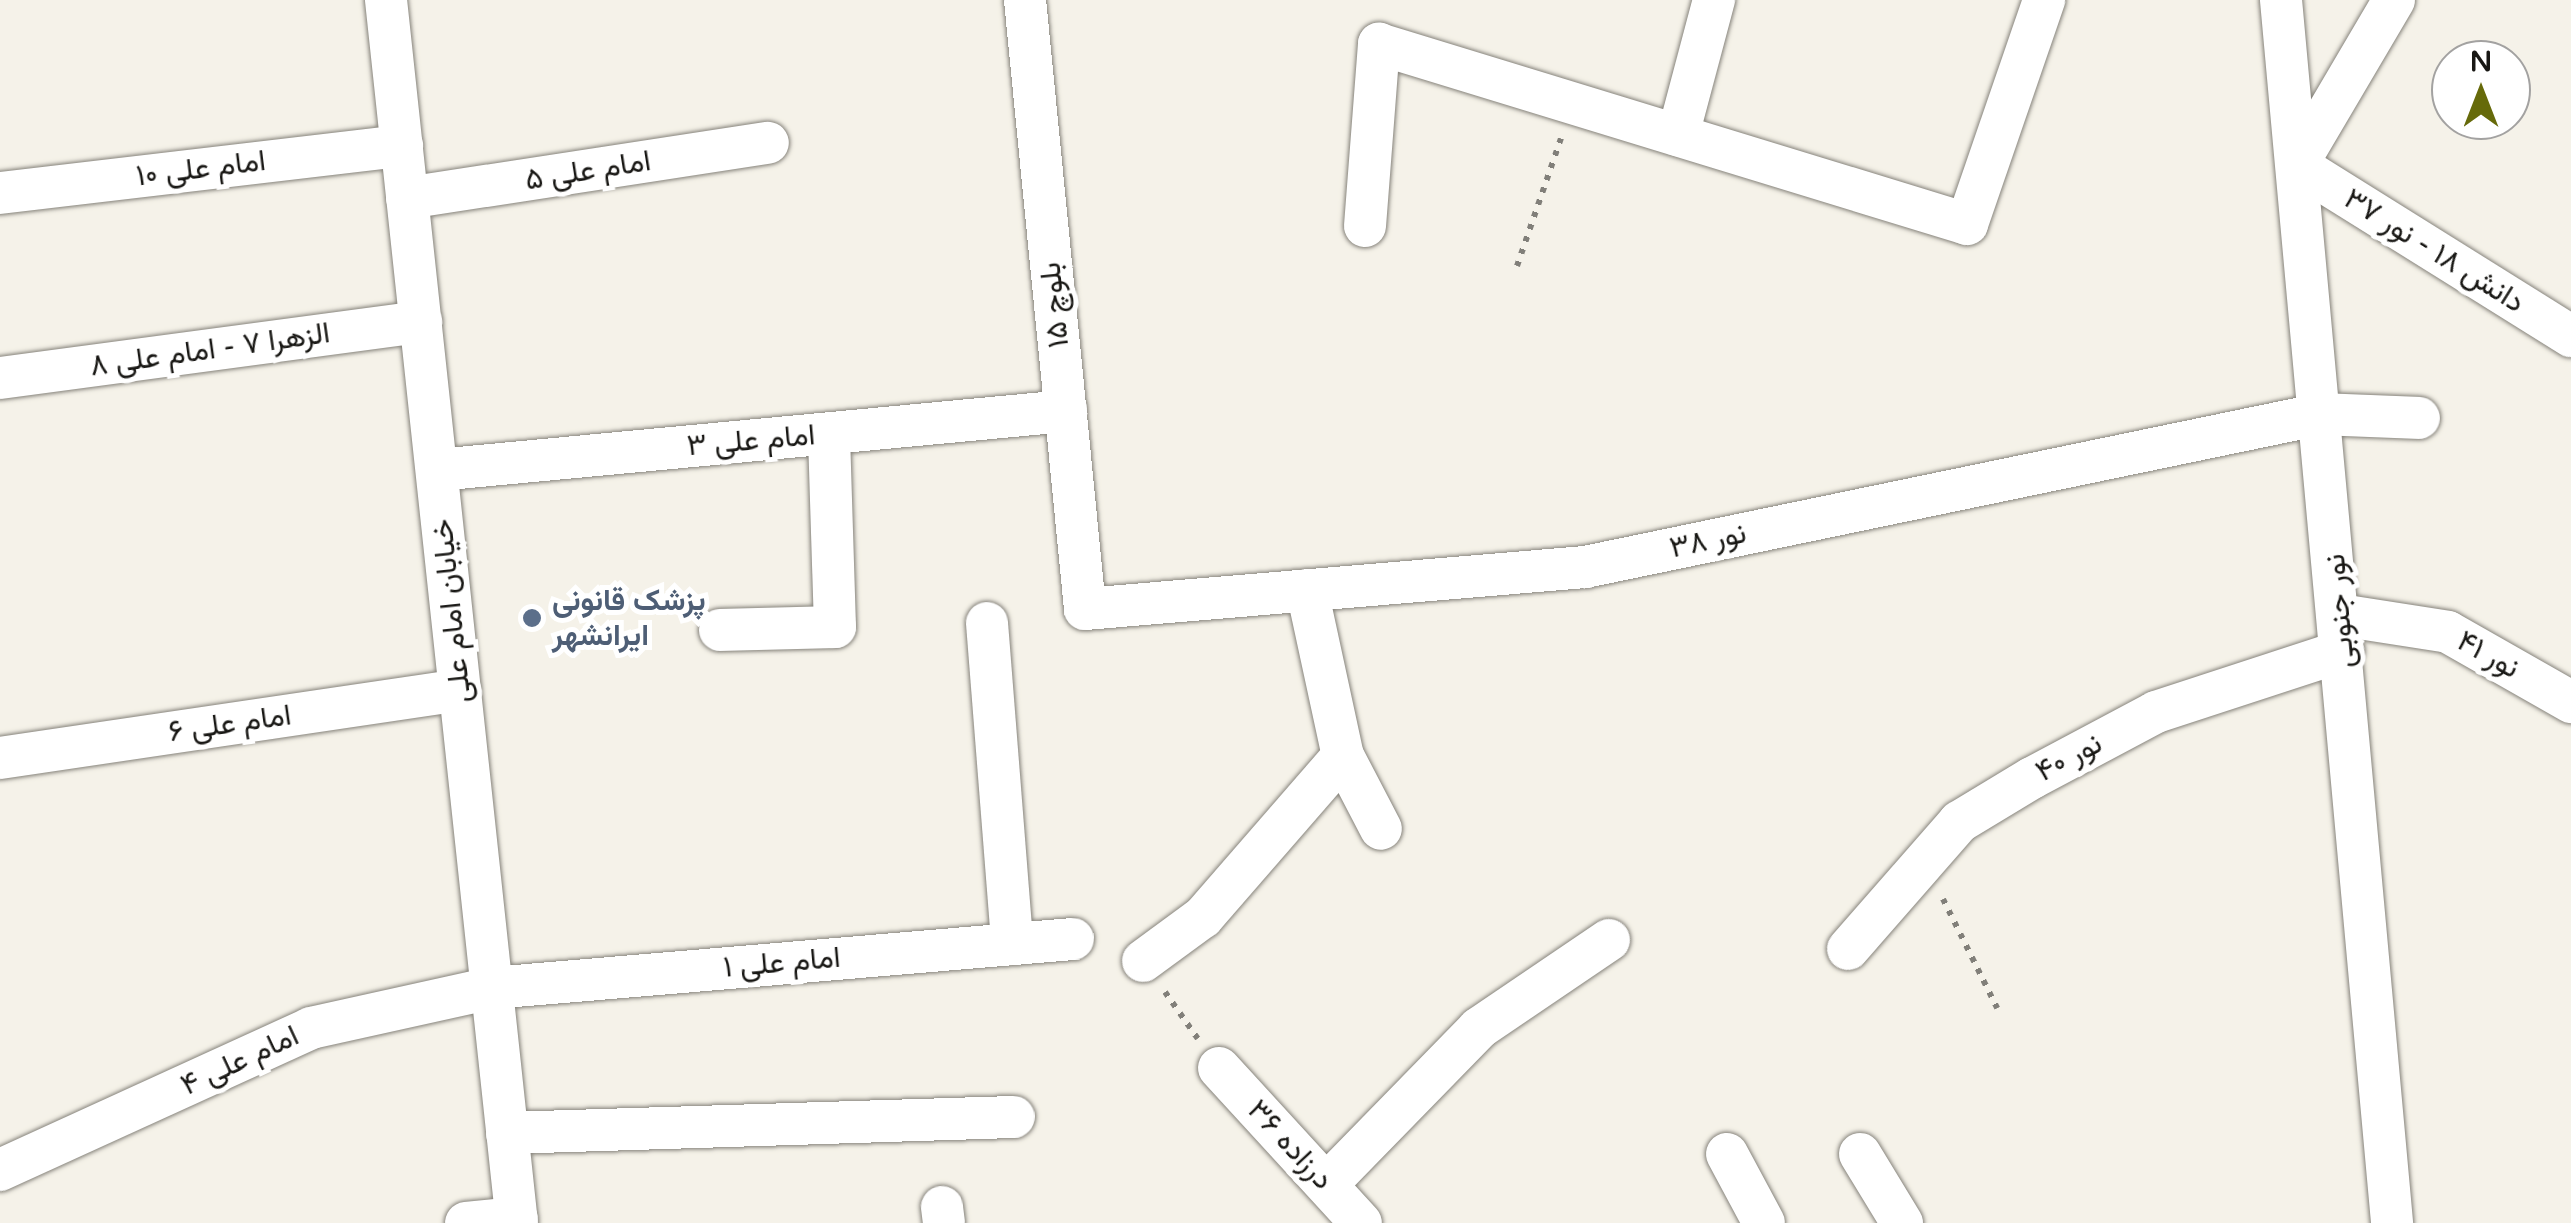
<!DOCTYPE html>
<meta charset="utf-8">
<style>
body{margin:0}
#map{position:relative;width:2571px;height:1223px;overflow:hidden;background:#f5f2e9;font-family:"Varela Round",Vazirmatn,sans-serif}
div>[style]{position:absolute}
.path>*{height:6px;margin-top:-3px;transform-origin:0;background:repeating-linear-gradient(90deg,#817f79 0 5px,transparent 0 13px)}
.roads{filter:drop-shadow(0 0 2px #86837b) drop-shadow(0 0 2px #86837b)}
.minor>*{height:42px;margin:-21px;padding:0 21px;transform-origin:21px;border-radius:21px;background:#fff}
.dots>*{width:28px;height:28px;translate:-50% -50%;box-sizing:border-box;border:5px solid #fff;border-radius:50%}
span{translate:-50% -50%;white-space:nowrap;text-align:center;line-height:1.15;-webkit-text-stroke:10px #fff;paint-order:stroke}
.street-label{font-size:30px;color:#181714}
.service-label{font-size:30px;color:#4e5e75;font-weight:700}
.left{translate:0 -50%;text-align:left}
.north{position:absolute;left:2431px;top:40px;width:100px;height:100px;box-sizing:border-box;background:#fff;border:2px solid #a3a2a1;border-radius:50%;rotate:0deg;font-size:28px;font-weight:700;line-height:40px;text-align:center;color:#181714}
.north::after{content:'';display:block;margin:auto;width:35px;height:45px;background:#666a0a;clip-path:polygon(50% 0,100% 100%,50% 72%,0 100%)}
</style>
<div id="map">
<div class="path">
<div style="left:1517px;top:266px;width:135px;rotate:-71deg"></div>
<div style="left:1943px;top:899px;width:122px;rotate:63.6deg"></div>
<div style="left:1165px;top:992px;width:57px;rotate:54.9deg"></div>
</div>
<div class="roads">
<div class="minor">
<div style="left:386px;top:0;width:1230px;rotate:83.89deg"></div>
<div style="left:1025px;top:0;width:612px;rotate:84.37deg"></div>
<div style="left:1085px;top:609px;width:502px;rotate:-4.8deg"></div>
<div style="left:1585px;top:567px;width:752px;rotate:-11.74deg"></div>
<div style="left:2321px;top:414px;width:98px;rotate:2.3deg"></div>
<div style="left:2281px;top:0;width:1228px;rotate:84.81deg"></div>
<div style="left:2394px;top:0;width:191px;rotate:120.5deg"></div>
<div style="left:2297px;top:165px;width:323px;rotate:32deg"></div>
<div style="left:1678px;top:135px;width:140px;rotate:-75.1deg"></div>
<div style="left:0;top:193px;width:405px;rotate:-6.7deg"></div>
<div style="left:407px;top:198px;width:365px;rotate:-8.7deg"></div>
<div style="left:1365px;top:226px;width:183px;rotate:-85.6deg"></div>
<div style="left:1379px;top:44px;width:615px;rotate:17.02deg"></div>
<div style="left:1967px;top:224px;width:237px;rotate:-71deg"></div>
<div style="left:0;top:378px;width:425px;rotate:-7.6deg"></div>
<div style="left:437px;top:470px;width:632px;rotate:-5.36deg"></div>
<div style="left:1307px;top:590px;width:170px;rotate:77.8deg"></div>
<div style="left:1343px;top:756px;width:82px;rotate:62.5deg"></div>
<div style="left:2340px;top:615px;width:109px;rotate:8.9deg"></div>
<div style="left:2448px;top:632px;width:142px;rotate:29.6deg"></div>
<div style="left:987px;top:623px;width:322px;rotate:85.5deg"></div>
<div style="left:720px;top:630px;width:115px;rotate:-1.5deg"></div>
<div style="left:835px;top:627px;width:193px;rotate:-91.8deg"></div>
<div style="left:0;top:758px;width:465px;rotate:-8.4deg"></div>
<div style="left:1848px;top:949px;width:169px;rotate:-48.8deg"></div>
<div style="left:1959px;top:822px;width:85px;rotate:-31.1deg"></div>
<div style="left:2032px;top:778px;width:140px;rotate:-28deg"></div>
<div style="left:2156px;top:712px;width:197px;rotate:-18.1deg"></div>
<div style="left:1143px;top:961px;width:74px;rotate:-36.3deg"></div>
<div style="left:1203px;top:917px;width:213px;rotate:-49deg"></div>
<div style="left:1219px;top:1068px;width:210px;rotate:47.5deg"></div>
<div style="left:507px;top:1133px;width:507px;rotate:-1.81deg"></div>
<div style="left:1727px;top:1154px;width:78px;rotate:61.8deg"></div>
<div style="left:1860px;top:1154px;width:81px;rotate:58.7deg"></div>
<div style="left:0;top:1170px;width:342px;rotate:-24.5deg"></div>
<div style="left:311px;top:1028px;width:185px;rotate:-12.5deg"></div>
<div style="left:492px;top:988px;width:583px;rotate:-4.82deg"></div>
<div style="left:1327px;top:1184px;width:218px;rotate:-45.7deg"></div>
<div style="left:1479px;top:1028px;width:157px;rotate:-34.1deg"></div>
<div style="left:942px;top:1207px;width:16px;rotate:83deg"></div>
<div style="left:466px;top:1223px;width:51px;rotate:-5.6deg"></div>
</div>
</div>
<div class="dots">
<div style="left:532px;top:618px;background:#5c6f8a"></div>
</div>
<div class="street-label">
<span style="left:201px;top:169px;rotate:-7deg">امام علی ۱۰</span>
<span style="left:588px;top:171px;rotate:-9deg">امام علی ۵</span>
<span style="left:2434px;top:251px;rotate:32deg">دانش ۱۸ - نور ۳۷</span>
<span style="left:1055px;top:305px;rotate:-96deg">بلوچ ۱۵</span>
<span style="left:210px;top:350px;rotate:-8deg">الزهرا ۷ - امام علی ۸</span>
<span style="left:751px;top:441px;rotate:-5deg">امام علی ۳</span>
<span style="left:1708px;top:541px;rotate:-12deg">نور ۳۸</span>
<span style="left:452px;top:611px;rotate:-96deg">خیابان امام علی</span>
<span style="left:2340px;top:611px;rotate:-95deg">نور جنوبی</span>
<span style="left:2488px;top:655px;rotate:29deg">نور ۴۱</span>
<span style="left:230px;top:724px;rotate:-8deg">امام علی ۶</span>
<span style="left:2069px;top:758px;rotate:-28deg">نور ۴۰</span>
<span style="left:782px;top:963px;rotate:-5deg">امام علی ۱</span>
<span style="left:240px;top:1061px;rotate:-25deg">امام علی ۴</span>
<span style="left:1290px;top:1145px;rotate:47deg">درزاده ۳۶</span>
</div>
<div class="service-label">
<span class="left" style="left:552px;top:618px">پزشک قانونی<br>ایرانشهر</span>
</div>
<div class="north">N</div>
</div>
